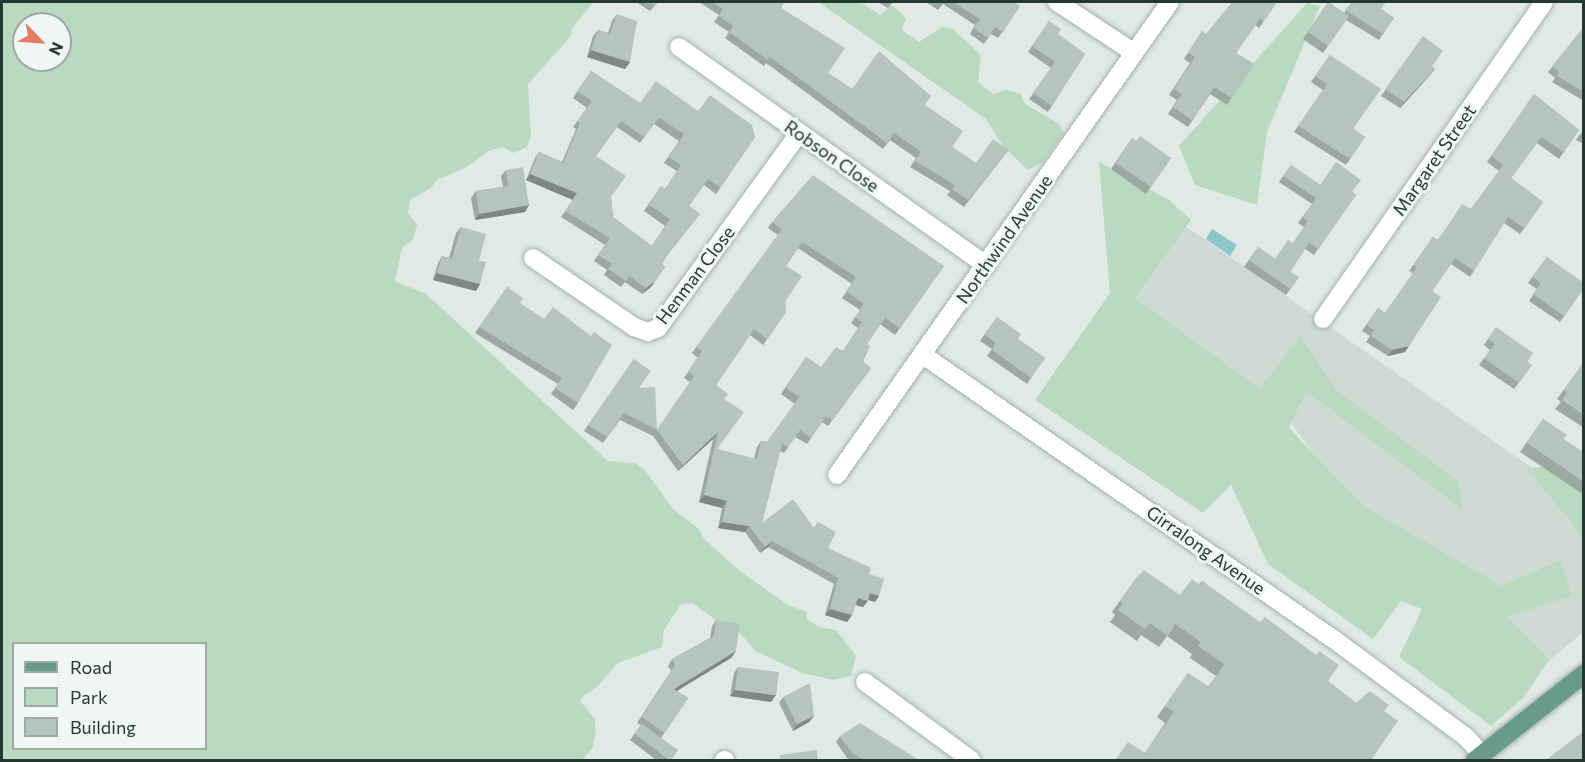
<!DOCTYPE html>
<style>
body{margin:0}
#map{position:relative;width:1585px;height:762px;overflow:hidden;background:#e0e9e5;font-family:Commissioner,sans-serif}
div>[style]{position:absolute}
.built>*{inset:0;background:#ced9d3}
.green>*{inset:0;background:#bad9c1}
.water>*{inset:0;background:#8cc4ca}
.roads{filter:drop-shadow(0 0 2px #a3b0ab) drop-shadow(0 0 2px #a3b0ab)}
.minor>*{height:18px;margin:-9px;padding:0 9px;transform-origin:9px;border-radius:9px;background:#fff}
.major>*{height:18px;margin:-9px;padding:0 9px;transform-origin:9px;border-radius:9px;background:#689b8b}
.wall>*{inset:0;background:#9ca9a3}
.shaded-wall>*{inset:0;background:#7f8984}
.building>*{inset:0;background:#b5c4bd}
span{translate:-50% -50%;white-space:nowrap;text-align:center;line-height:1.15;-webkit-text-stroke:6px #f0f6f3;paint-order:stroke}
.street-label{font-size:18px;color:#223831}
.frame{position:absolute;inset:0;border:3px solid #223831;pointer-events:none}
.legend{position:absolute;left:12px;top:642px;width:195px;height:108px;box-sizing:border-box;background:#f0f6f3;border:2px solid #9eaaa5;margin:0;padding:8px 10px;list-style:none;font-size:18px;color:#223831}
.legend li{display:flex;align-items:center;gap:12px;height:30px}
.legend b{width:30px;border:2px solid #9eaaa5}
.north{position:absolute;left:12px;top:12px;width:60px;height:60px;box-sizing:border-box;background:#f0f6f3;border:2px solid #9eaaa5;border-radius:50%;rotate:115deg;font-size:16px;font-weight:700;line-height:24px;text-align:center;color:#223831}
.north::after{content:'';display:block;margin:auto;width:21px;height:27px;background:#e57b62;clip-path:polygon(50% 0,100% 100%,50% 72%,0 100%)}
</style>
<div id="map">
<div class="built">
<div style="clip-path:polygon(1177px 220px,1548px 479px,1583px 513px,1583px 632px,1536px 672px,1354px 511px,1283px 411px,1124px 302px)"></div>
</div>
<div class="green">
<div style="clip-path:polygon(evenodd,2px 2px,594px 2px,572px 28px,570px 37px,528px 84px,531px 136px,527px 147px,514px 153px,502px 147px,489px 151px,465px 168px,437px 180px,432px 187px,410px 200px,408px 213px,417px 225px,413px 239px,402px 248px,395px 281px,426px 294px,608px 461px,635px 463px,644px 469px,673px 509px,699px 529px,703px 538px,740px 571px,786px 604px,807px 612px,807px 619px,819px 627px,836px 630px,856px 656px,851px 676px,834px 680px,802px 673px,755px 651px,734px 626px,716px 620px,692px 603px,681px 604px,664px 630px,662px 647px,618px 663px,596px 688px,584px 695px,580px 701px,595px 719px,596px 732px,592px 749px,582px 760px,2px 760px,2px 2px,24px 24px,60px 24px,60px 60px,24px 60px,24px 24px,2px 2px,14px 644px,206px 644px,206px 748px,14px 748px,14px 644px)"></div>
<div style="clip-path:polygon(818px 2px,860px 2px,880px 15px,892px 5px,906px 18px,902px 30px,919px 42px,942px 27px,953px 29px,981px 55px,978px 82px,993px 94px,1007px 90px,1021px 94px,1025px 104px,1059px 124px,1064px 133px,1043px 162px,1028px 170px,1003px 146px,986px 119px)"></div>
<div style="clip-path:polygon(1307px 3px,1320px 6px,1267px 132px,1257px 205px,1195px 185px,1179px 146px)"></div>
<div style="clip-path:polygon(1099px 162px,1169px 200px,1191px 220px,1135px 298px,1260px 389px,1300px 336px,1336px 390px,1459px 482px,1462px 509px,1306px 391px,1289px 428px,1363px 506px,1502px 586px,1561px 560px,1571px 596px,1507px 617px,1549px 660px,1524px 697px,1491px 726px,1399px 657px,1422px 609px,1401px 601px,1373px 639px,1268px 564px,1231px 485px,1203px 513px,1035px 400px,1110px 293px)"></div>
<div style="clip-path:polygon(1552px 465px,1583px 481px,1583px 537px,1527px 469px)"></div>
</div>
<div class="water">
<div style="clip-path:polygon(1212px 229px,1237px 245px,1230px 256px,1206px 239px)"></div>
</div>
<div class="roads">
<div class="minor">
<div style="left:1057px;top:2px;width:91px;rotate:33.3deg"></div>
<div style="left:679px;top:47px;width:377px;rotate:35.4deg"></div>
<div style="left:533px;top:258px;width:122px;rotate:34.3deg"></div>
<div style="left:634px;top:327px;width:15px;rotate:20deg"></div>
<div style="left:648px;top:332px;width:11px;rotate:-22deg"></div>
<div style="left:658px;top:328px;width:241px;rotate:-54.1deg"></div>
<div style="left:1323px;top:319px;width:386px;rotate:-55.1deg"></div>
<div style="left:923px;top:355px;width:497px;rotate:34.7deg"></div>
<div style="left:1332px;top:638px;width:167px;rotate:36.5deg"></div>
<div style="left:1466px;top:737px;width:24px;rotate:48deg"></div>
<div style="left:837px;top:475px;width:578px;rotate:-54.85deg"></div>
<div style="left:865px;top:682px;width:132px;rotate:36.3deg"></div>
<div style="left:724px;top:760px;width:1px"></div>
</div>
<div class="major">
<div style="left:1475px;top:760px;width:139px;rotate:-38.3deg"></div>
</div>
</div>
<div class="wall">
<div style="clip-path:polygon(636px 2px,658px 2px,650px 11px)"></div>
<div style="clip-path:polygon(699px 2px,784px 2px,781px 8px,828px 73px,852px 89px,925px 105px,952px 147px,976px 163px,1004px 156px,964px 207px,947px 195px,950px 191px,910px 167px,916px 158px,890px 140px,883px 149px,766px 63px,764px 66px,725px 38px,729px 32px,714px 22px,719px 15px)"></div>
<div style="clip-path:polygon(878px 2px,893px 2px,888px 8px)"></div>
<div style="clip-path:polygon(926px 2px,1013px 2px,1020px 6px,998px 38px,991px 34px,984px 44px,970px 34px,975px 25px,943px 4px,938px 10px)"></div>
<div style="clip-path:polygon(1277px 2px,1259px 28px,1255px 25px,1236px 53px,1254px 64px,1227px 105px,1210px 94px,1188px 127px,1168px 114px,1177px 100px,1169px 95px,1190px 63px,1184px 59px,1202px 31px,1206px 34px)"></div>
<div style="clip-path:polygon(1328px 2px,1344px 13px,1352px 2px,1381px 9px,1394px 18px,1379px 40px,1346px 20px,1323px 53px,1303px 39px)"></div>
<div style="clip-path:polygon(617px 14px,630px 62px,625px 69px,587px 57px,593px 36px,598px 30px,608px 33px,612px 21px)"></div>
<div style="clip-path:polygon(1049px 21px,1058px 34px,1085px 54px,1048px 112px,1029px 99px,1051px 68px,1028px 52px)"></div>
<div style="clip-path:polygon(1584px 30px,1584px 101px,1552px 82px,1555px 78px,1548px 72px)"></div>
<div style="clip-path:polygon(1423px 36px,1432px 66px,1435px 69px,1430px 75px,1400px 108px,1381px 96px)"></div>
<div style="clip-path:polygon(1330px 55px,1353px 129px,1365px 137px,1346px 165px,1294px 132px,1323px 90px,1311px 82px)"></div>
<div style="clip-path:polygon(evenodd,591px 71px,640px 103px,698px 111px,755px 137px,716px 194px,704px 185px,689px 206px,700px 214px,665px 258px,662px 264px,665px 267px,651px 287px,642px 294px,625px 282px,621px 287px,604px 275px,607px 270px,594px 261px,605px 245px,561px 217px,573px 200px,526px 180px,535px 158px,539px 152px,562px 162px,576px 129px,573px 127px,587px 108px,573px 98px,591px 71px,654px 124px,679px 141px,664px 163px,677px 171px,665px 189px,661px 186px,644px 211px,665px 226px,652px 246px,613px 217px,611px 197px,596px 156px,617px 127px,640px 143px,654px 124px)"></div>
<div style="clip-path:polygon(1534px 94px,1579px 130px,1559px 159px,1537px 143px,1511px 178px,1543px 202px,1520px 234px,1504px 223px,1470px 277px,1451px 264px,1432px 291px,1405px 352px,1388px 356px,1366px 342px,1370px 336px,1362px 331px,1378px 308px,1385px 313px,1413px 273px,1409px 271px,1433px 237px,1437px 240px,1471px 209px,1499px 171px,1487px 162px)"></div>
<div style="clip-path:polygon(1584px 129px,1584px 144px,1576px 140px)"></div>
<div style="clip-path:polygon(1132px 138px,1136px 141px,1171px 158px,1146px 194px,1111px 169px)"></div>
<div style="clip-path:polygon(1291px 165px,1320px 185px,1352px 192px,1356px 195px,1314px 255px,1305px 249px,1290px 272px,1299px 277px,1286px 295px,1244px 267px,1258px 247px,1275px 259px,1293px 243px,1304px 227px,1298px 223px,1312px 204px,1279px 182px)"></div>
<div style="clip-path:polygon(506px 170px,529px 205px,525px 212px,475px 220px,471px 198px,476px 191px,503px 187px,501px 176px)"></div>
<div style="clip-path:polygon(evenodd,772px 222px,944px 266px,895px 335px,880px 324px,867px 344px,863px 362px,871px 368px,828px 426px,822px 422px,807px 444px,795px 437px,784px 453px,780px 451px,762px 523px,814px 528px,818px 522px,828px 548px,869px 574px,879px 596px,875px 602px,868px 600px,863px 607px,855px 605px,852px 615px,847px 622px,825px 615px,834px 584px,768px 547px,760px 553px,745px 532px,718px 528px,722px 508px,699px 502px,713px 439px,678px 471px,653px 436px,620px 420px,603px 443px,584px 431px,634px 359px,639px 388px,657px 430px,690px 382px,684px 378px,698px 358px,692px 353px,778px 235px,768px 228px,772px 222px,798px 248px,852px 284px,842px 298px,860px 310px,851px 323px,858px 328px,843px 351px,821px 367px,806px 357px,781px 394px,795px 404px,767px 442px,761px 441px,757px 447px,754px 459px,717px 449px,724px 399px,716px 385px,750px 335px,763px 345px,786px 312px,785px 302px,786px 266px,798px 248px)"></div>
<div style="clip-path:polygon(461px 227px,479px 261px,480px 284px,476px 291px,433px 280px,438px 263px,442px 256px,449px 258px,456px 233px)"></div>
<div style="clip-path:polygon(1547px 257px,1584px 288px,1560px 322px,1529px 301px,1537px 289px,1528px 283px)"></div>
<div style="clip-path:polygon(507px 287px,520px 303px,578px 403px,573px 410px,551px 394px,558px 384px,475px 333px)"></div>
<div style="clip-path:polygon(997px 317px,1018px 339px,1045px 358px,1027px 384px,987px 356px,992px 349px,980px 341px)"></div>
<div style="clip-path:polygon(1496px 327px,1527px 362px,1532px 365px,1514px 389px,1479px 365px,1490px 350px,1484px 345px)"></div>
<div style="clip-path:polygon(1584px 362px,1584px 428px,1555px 409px,1561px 402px,1557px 399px)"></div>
<div style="clip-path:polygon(1543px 419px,1563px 439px,1584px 453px,1584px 495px,1520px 452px)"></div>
<div style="clip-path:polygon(1137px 577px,1180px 595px,1199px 584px,1202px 581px,1328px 681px,1356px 703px,1389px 705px,1145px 753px,1165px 723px,1157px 717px,1188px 673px,1208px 687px,1216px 676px,1190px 658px,1192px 654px,1167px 636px,1159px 647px,1141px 635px,1137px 641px,1110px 622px,1115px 615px,1112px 612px)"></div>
<div style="clip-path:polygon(716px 620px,736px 651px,731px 658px,677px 691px,688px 698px,661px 738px,671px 760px,656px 760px,630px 740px,641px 725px,637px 723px,671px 671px,668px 666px,672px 659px,710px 638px,712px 626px)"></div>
<div style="clip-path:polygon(738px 667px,771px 702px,730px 696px,734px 673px)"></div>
<div style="clip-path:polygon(783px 697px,814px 716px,809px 722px,793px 731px,779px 703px)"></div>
<div style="clip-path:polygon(840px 736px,919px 760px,850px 760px,847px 758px,836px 742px)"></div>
</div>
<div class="shaded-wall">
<div style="clip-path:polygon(591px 50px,630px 62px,625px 69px,587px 57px)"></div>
<div style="clip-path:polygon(1435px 69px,1430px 75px,1400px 108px,1404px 102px)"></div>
<div style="clip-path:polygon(530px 174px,577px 193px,573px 200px,526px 180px)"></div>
<div style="clip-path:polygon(529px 205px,525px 212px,475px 220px,479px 214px)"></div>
<div style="clip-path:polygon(437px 273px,480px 284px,476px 291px,433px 280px)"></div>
<div style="clip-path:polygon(655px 281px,651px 287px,642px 294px,646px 288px)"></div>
<div style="clip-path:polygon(1409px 346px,1405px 352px,1388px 356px,1392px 350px)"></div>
<div style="clip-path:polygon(718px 432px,713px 439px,678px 471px,683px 465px)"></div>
<div style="clip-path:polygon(704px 495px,727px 501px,722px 508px,699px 502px)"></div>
<div style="clip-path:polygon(722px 522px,749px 526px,745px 532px,718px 528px)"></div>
<div style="clip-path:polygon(772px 541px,768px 547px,760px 553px,765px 547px)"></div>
<div style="clip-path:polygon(870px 593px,879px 596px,875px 602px,866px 599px)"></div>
<div style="clip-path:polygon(858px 598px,868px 601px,863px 607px,853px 604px)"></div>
<div style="clip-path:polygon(830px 609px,852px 615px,847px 622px,825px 615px)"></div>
<div style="clip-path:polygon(736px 651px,731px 658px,670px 695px,674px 689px)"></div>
<div style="clip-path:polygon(735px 690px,776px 695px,771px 702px,730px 696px)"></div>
<div style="clip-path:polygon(814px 716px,809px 722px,793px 731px,797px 724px)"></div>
</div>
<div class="building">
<div style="clip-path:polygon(650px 2px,657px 2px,654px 5px)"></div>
<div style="clip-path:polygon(712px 2px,784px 2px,781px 8px,845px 48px,828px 73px,852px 89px,879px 51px,931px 96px,925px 105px,963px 131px,952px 147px,976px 163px,993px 139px,1009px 150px,968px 200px,952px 189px,955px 185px,915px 161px,921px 152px,894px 133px,887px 143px,770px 57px,768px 60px,729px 32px,733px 26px,719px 16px,723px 9px)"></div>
<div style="clip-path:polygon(953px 2px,1013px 2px,1020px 6px,1003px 32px,995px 27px,988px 38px,974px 28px,980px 19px)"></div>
<div style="clip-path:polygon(1232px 2px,1277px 2px,1264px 21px,1260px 19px,1236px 53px,1254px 64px,1232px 98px,1214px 87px,1192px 120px,1173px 107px,1182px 94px,1174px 89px,1195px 57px,1188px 53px,1202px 31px,1206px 34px)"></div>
<div style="clip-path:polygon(1328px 2px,1349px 16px,1328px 46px,1308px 32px)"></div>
<div style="clip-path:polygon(1352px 2px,1386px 2px,1381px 9px,1394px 18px,1383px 34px,1345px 10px)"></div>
<div style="clip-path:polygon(617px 14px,637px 21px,630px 62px,591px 50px,598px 30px,610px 34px)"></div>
<div style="clip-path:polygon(1049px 21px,1061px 29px,1058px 34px,1085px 54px,1052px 106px,1033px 93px,1055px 62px,1032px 46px)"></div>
<div style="clip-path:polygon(1582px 29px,1584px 30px,1584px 92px,1557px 76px,1559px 72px,1552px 66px)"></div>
<div style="clip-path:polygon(1423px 36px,1443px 51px,1432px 66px,1435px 69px,1404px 102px,1385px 89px)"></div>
<div style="clip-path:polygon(1330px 55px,1381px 89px,1353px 129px,1365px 137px,1350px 159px,1298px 126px,1327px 84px,1315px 76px)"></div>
<div style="clip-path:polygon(evenodd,591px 71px,640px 103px,656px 81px,698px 111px,710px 95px,752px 125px,755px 137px,720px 187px,708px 179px,689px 206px,700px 214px,666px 256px,662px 264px,665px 267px,655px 281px,646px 288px,629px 276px,626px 281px,608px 269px,612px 264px,598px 255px,610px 238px,565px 211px,577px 193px,530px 174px,539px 152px,563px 163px,580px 123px,577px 121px,592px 101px,577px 91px,591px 71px,659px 118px,684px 134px,669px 157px,681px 165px,665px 189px,661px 186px,649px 205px,670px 219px,652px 246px,613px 217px,611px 197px,626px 176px,596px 156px,621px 121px,644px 137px,659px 118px)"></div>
<div style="clip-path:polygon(1534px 94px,1579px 130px,1564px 152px,1541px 137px,1511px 178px,1543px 202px,1524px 228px,1508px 217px,1474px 271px,1455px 258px,1432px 291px,1441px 297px,1409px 346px,1392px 350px,1371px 336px,1374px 330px,1367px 325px,1378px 308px,1385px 313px,1417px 267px,1414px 265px,1433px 237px,1438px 240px,1462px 204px,1471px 209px,1503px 165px,1491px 156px)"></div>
<div style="clip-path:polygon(1140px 136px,1171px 158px,1151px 187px,1116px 163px,1132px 138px,1136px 141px)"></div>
<div style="clip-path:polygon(1336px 162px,1361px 180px,1352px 192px,1356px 195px,1318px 249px,1309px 243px,1290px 272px,1299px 277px,1290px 289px,1249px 260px,1258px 247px,1275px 259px,1288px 240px,1293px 243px,1308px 221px,1303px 217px,1316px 198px,1283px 176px,1291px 165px,1320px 185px)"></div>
<div style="clip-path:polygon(523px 167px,529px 205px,479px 214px,476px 191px,508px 186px,506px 170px)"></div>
<div style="clip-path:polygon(evenodd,813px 175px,944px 266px,900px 328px,885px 318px,867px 344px,870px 346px,863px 362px,871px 368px,833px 420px,826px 416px,811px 438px,800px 430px,788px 447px,782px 443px,762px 523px,793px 499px,814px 528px,818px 522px,836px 532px,828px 548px,871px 568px,869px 574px,884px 579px,879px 596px,870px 593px,868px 601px,858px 598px,852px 615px,830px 609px,838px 578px,772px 541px,765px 547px,749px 526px,722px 522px,727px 501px,704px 495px,718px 432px,683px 465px,657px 430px,624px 413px,607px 437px,588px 425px,634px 359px,651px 371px,639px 388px,655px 387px,657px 430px,694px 376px,688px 371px,702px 351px,696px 347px,782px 229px,772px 222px,813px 175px,802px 242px,856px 277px,846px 291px,864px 304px,855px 317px,862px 322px,843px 351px,836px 347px,821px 367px,806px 357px,786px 388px,799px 397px,767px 442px,761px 441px,757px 459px,717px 449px,744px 412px,724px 399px,728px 394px,716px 385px,754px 329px,767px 339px,786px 312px,785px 302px,802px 276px,786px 266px,802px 242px)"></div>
<div style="clip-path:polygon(461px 227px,486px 234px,479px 261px,486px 262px,480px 284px,437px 273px,442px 256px,452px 259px)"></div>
<div style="clip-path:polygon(1547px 257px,1584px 283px,1584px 288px,1564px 316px,1533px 294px,1541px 283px,1533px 277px)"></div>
<div style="clip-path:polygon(507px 287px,523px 298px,520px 303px,544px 319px,553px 307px,591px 336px,594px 332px,612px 345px,578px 403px,555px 388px,562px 378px,479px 327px)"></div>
<div style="clip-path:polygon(997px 317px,1021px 334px,1018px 339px,1045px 358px,1031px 378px,992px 350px,996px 343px,985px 335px)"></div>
<div style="clip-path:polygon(1496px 327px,1533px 353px,1527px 362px,1532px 365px,1519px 383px,1484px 358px,1495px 344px,1488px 339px)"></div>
<div style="clip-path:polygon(1584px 362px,1584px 415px,1562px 400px,1567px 393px,1564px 390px)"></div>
<div style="clip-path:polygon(1543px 419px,1567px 435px,1563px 439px,1584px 453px,1584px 482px,1527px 443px)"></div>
<div style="clip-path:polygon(1144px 570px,1180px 595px,1192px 579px,1200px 585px,1202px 581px,1260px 622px,1265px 617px,1316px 655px,1319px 651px,1339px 665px,1328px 681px,1356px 703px,1370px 691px,1389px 705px,1384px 711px,1398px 721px,1371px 760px,1115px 760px,1128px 742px,1145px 753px,1174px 712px,1165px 706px,1188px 673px,1209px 687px,1224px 664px,1198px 646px,1201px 642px,1175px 624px,1168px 636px,1150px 623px,1145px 629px,1118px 610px,1123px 603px,1120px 601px,1137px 577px)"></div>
<div style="clip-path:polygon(716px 620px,740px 624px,736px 651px,674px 689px,688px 698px,665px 733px,642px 717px,675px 665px,672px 659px,714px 636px)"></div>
<div style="clip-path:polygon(738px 667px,779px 672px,776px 695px,735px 690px)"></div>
<div style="clip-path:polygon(810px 683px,814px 716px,797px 724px,783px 697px)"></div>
<div style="clip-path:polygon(860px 723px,919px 760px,864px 760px,851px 752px,840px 736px)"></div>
<div style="clip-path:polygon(642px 724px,678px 750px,671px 760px,669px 760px,635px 734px)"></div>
<div style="clip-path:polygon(1584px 731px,1584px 760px,1546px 760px)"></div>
<div style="clip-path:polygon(817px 750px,818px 760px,780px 760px,780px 755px)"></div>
</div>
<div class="street-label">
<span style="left:832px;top:156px;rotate:35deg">Robson Close</span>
<span style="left:1434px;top:160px;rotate:-55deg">Margaret Street</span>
<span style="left:1004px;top:239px;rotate:-55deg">Northwind Avenue</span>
<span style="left:695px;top:275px;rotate:-53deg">Henman Close</span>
<span style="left:1206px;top:550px;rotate:35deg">Girralong Avenue</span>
</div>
<div class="frame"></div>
<ul class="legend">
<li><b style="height:8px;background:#689b8b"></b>Road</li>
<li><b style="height:16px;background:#bad9c1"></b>Park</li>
<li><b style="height:16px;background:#b5c4bd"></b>Building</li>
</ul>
<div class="north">N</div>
</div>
